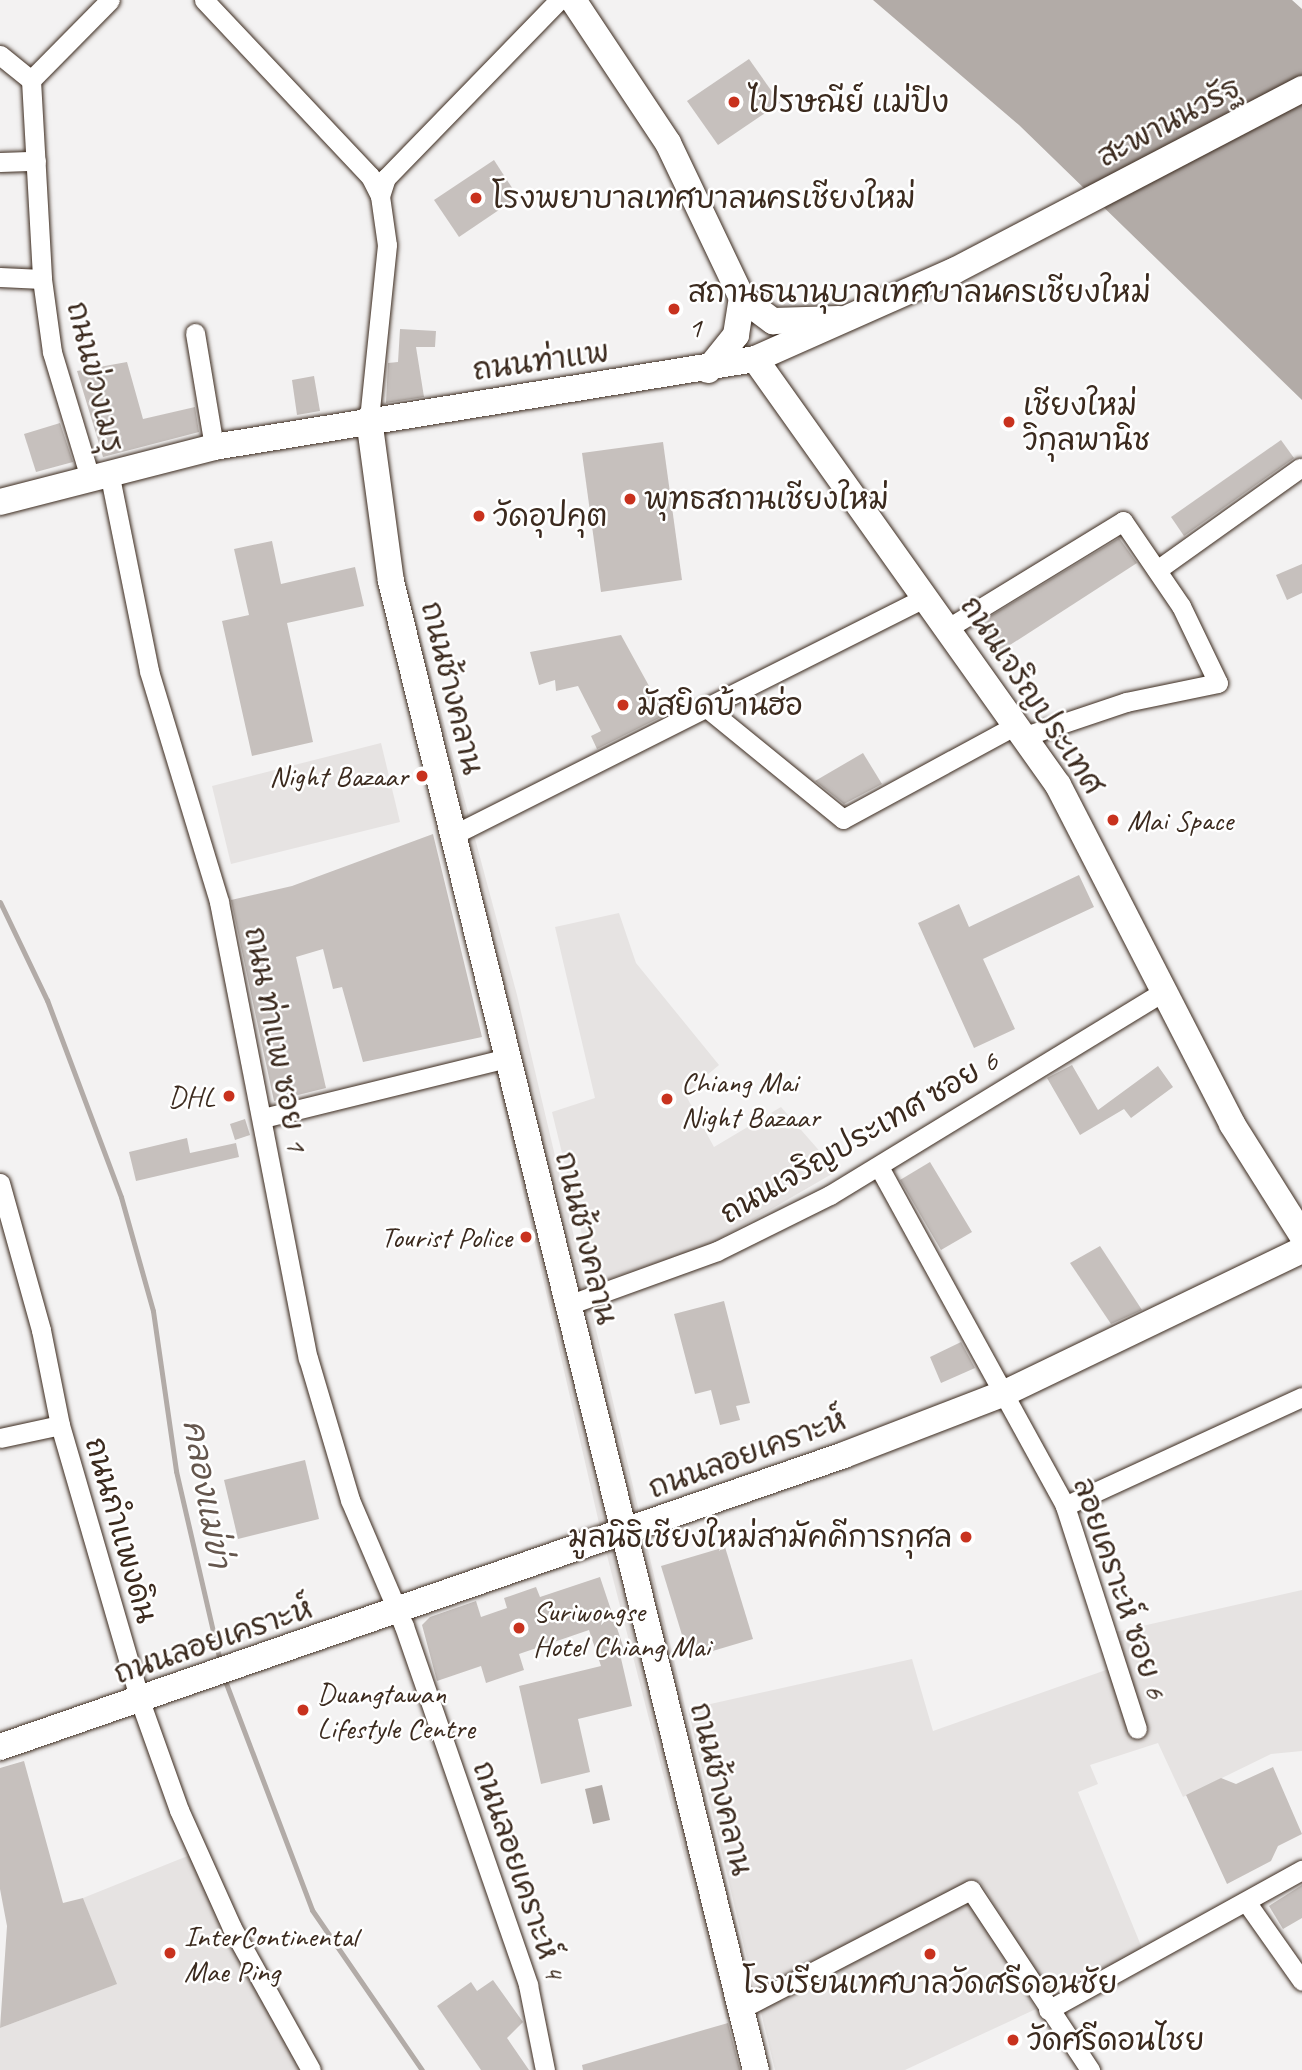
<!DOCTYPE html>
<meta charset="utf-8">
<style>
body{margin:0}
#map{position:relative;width:1302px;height:2070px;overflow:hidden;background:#f3f2f2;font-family:Caveat,"Playpen Sans Thai",sans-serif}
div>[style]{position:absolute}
.built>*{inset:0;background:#e6e3e2}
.water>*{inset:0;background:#b2aba7}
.stream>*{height:5px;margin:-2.5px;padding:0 2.5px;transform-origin:2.5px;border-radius:2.5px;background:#b2aba7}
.building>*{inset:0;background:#c6c0bd}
.roads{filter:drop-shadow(0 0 2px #3b2a1e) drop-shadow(0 0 2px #3b2a1e)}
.street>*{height:19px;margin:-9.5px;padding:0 9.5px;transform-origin:9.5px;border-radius:9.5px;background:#fff}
.secondary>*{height:26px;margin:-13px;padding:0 13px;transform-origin:13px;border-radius:13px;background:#fff}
.dots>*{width:19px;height:19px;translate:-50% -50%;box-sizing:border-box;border:4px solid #fff;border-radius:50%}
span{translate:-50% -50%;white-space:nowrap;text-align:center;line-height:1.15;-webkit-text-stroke:5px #fff;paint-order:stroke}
.poi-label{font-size:30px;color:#3b2a1e}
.left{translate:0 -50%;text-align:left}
.right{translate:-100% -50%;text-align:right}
.street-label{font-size:30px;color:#3b2a1e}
.water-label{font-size:32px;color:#65574e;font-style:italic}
</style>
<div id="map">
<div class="built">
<div style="clip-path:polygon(408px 589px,517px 995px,758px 2016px,726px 2019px,601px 1532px,386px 593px)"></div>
<div style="clip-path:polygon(381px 743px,400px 822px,231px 864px,212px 786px)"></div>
<div style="clip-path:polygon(619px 913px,636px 963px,719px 1065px,685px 1094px,714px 1147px,781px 1107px,837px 1171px,711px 1244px,594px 1284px,552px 1112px,595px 1098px,555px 927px)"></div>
<div style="clip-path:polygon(1302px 1590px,1302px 1751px,1271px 1754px,1183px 1797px,1158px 1743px,1090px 1765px,1098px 1784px,1078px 1792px,1142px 1948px,1053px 2001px,980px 1881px,756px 1997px,688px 1709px,912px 1659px,933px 1731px,1123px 1664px,1111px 1633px)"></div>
<div style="clip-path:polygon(190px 1855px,300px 2070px,0 2070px,0 2028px,116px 1984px,83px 1898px)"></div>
<div style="clip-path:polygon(971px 1901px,1036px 2009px,905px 2070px,775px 2070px,759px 2004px)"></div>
</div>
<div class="water">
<div style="clip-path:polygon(873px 0,1292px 0,1302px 9px,1302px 400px,1019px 125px)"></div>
<div style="clip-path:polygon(602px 1785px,610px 1820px,593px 1824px,585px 1789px)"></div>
</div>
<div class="stream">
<div style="left:0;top:902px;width:109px;rotate:64.4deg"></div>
<div style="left:47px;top:1000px;width:210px;rotate:69.4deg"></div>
<div style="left:121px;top:1197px;width:118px;rotate:74.3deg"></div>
<div style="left:153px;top:1311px;width:162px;rotate:81.8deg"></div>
<div style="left:176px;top:1471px;width:196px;rotate:77deg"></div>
<div style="left:224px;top:1678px;width:248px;rotate:69.2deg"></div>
<div style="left:312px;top:1910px;width:194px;rotate:55.5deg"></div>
</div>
<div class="building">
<div style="clip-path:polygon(749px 59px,780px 103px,718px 145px,687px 101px)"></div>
<div style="clip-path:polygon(494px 160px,518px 197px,459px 237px,434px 200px)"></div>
<div style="clip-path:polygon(400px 329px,436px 331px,435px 347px,416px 347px,424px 397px,386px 403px,388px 363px,398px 362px)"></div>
<div style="clip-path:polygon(127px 362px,143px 419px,195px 407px,199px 432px,103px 457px,77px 371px)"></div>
<div style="clip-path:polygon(314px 376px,320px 411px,297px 415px,292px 380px)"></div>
<div style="clip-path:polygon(60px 423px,73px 462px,36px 472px,24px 434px)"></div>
<div style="clip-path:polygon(1281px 440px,1294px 458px,1184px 536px,1171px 517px)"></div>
<div style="clip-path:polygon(663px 442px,682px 580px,601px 592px,582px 453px)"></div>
<div style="clip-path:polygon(1119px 538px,1137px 563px,993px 656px,974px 626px)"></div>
<div style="clip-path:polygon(272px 541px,281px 584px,355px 567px,364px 606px,287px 623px,313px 742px,252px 756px,222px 621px,249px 615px,234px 549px)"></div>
<div style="clip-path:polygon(1302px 564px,1302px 593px,1287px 600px,1276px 575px)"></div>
<div style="clip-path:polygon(621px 635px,665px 715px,597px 749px,591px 736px,601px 731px,578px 686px,556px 691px,555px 680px,539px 685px,530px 652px)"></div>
<div style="clip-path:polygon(863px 753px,882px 784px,844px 804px,815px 781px)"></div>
<div style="clip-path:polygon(433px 834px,482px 1037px,363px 1062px,342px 987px,333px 989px,323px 949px,296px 957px,326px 1088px,274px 1101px,231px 900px,292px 886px)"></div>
<div style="clip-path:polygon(1079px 875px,1094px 907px,983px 959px,1015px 1029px,974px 1048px,918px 923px,959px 904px,969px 927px)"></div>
<div style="clip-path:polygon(1072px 1065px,1098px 1110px,1158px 1066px,1173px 1087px,1131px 1118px,1124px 1109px,1080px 1135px,1047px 1078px)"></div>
<div style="clip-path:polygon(245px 1119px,250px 1135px,235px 1140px,230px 1124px)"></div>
<div style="clip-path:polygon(187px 1138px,190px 1153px,236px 1143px,239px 1157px,136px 1181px,129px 1152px)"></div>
<div style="clip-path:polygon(930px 1162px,972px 1232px,941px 1250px,900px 1180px)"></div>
<div style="clip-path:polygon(1100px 1246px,1142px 1310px,1111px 1324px,1070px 1263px)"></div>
<div style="clip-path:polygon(724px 1301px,750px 1403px,736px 1406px,740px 1420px,720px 1425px,711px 1390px,695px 1394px,674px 1314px)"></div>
<div style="clip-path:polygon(961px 1342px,975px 1368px,941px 1383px,930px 1357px)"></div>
<div style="clip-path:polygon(305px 1460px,319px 1519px,238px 1539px,224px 1480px)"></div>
<div style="clip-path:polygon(725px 1547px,753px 1639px,689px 1658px,661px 1566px)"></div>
<div style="clip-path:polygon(600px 1577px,625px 1652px,620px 1654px,632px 1706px,578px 1719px,590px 1772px,541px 1784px,519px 1686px,601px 1666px,589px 1630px,519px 1654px,524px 1670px,486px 1683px,481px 1666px,437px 1681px,422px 1625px,430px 1617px,476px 1601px,481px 1617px,507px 1608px,504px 1598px,536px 1587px,540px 1597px)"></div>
<div style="clip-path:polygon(24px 1761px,63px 1903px,83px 1898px,117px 1984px,0 2028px,7px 1926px,0 1889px,0 1768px)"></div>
<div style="clip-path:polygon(1273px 1767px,1302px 1834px,1278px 1846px,1271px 1861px,1227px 1884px,1186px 1795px,1221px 1778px,1236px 1784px)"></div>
<div style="clip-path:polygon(1302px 1885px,1302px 1918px,1283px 1929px,1269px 1906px)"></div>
<div style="clip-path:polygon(493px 1980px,523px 2022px,507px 2038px,529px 2070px,481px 2070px,437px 2006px,471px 1982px,477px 1991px)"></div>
<div style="clip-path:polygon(728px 2023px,740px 2070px,583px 2070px,582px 2065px)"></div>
</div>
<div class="roads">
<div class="street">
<div style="left:204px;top:0;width:242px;rotate:46.7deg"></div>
<div style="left:370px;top:176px;width:22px;rotate:63deg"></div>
<div style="left:380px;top:196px;width:49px;rotate:81.9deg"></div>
<div style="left:387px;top:245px;width:175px;rotate:95.9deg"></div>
<div style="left:0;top:55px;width:40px;rotate:39deg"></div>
<div style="left:31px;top:80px;width:199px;rotate:86.8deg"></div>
<div style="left:42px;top:279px;width:74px;rotate:82.2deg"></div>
<div style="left:52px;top:352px;width:132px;rotate:73.2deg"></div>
<div style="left:31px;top:80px;width:112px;rotate:-45.4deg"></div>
<div style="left:0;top:162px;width:36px;rotate:-2deg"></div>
<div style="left:380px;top:196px;width:19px;rotate:-72deg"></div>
<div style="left:386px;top:178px;width:248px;rotate:-45.8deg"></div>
<div style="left:0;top:277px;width:42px;rotate:2.7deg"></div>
<div style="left:195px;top:333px;width:116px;rotate:80.5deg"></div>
<div style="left:109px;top:472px;width:203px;rotate:78.6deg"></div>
<div style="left:149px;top:671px;width:241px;rotate:73.1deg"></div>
<div style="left:219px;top:902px;width:465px;rotate:79deg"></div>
<div style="left:308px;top:1358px;width:148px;rotate:73.5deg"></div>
<div style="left:350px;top:1500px;width:137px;rotate:66.8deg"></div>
<div style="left:404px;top:1626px;width:380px;rotate:70.9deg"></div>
<div style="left:528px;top:1985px;width:87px;rotate:78.7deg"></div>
<div style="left:1157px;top:570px;width:176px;rotate:-35.5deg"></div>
<div style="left:948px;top:628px;width:205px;rotate:-31.4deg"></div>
<div style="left:1123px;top:521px;width:103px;rotate:55.7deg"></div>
<div style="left:1181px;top:606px;width:85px;rotate:64.3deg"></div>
<div style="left:1218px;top:683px;width:94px;rotate:168.3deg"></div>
<div style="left:1126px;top:702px;width:107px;rotate:161.4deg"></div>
<div style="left:708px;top:709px;width:174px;rotate:39.2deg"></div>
<div style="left:843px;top:819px;width:197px;rotate:-28.5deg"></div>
<div style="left:453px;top:835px;width:530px;rotate:-26.71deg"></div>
<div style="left:263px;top:1118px;width:252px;rotate:-13.8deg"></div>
<div style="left:879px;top:1167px;width:387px;rotate:61.2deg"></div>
<div style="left:1065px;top:1506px;width:234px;rotate:72.1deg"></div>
<div style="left:0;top:1183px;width:153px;rotate:74.4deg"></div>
<div style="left:41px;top:1330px;width:97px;rotate:78.7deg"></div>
<div style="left:60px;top:1425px;width:287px;rotate:73.8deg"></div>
<div style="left:140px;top:1701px;width:116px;rotate:70.3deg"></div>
<div style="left:179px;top:1810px;width:129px;rotate:65.8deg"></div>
<div style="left:232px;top:1928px;width:162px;rotate:60.9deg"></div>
<div style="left:568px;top:1305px;width:158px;rotate:-19.9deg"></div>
<div style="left:717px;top:1251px;width:126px;rotate:-26.4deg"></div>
<div style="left:830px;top:1195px;width:394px;rotate:-31.4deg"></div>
<div style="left:0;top:1438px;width:61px;rotate:-12.2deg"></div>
<div style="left:1065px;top:1506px;width:261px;rotate:-24.7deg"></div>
<div style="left:1247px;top:1903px;width:95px;rotate:54.8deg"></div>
<div style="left:741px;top:2009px;width:259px;rotate:-27.4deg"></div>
<div style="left:971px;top:1890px;width:216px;rotate:56.5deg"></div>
<div style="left:1048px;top:2010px;width:290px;rotate:-28.9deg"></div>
</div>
<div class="secondary">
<div style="left:573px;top:0;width:172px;rotate:56.4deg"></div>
<div style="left:668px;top:143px;width:172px;rotate:64.5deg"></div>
<div style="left:742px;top:298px;width:39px;rotate:37deg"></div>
<div style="left:773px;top:321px;width:66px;rotate:-1.7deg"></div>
<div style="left:755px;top:359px;width:523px;rotate:54.58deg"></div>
<div style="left:1058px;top:785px;width:381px;rotate:62.8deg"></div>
<div style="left:1232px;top:1124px;width:131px;rotate:57.8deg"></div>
<div style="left:708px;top:370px;width:45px;rotate:-51.3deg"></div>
<div style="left:736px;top:335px;width:37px;rotate:-81deg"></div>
<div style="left:369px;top:419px;width:163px;rotate:82.3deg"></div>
<div style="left:391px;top:581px;width:1533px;rotate:76.23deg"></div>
<div style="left:0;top:502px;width:221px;rotate:-14.4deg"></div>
<div style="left:214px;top:447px;width:548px;rotate:-9.24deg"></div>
<div style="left:755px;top:359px;width:218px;rotate:-23.9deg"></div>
<div style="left:954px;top:271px;width:393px;rotate:-27.6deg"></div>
<div style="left:0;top:1747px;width:893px;rotate:-19.08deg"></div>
<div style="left:844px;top:1455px;width:175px;rotate:-21.1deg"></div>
<div style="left:1007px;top:1392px;width:327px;rotate:-25.7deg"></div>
</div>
</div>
<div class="dots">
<div style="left:734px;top:102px;background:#c8321e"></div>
<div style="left:476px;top:198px;background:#c8321e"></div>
<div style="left:674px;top:309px;background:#c8321e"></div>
<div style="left:1009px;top:422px;background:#c8321e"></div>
<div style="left:630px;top:499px;background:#c8321e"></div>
<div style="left:479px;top:516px;background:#c8321e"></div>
<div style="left:623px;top:705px;background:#c8321e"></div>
<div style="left:422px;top:776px;background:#c8321e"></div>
<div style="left:1113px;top:820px;background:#c8321e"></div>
<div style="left:229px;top:1096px;background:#c8321e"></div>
<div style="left:667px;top:1099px;background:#c8321e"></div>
<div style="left:526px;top:1237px;background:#c8321e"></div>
<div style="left:966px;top:1537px;background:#c8321e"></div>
<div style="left:519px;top:1628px;background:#c8321e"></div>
<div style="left:303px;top:1710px;background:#c8321e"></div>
<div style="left:170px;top:1953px;background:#c8321e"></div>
<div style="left:930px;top:1954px;background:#c8321e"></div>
<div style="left:1013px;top:2040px;background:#c8321e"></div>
</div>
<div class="poi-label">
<span class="left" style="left:748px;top:102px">ไปรษณีย์ แม่ปิง</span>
<span class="left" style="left:492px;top:198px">โรงพยาบาลเทศบาลนครเชียงใหม่</span>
<span class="left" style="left:688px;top:309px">สถานธนานุบาลเทศบาลนครเชียงใหม่<br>1</span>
<span class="left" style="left:1023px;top:422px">เชียงใหม่<br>วิกุลพานิช</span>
<span class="left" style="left:644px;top:499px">พุทธสถานเชียงใหม่</span>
<span class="left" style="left:493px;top:516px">วัดอุปคุต</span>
<span class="left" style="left:637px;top:705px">มัสยิดบ้านฮ่อ</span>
<span class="right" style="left:408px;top:776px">Night Bazaar</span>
<span class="left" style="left:1127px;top:820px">Mai Space</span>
<span class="left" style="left:681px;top:1099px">Chiang Mai<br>Night Bazaar</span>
<span class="right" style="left:215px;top:1096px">DHL</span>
<span class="right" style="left:512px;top:1237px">Tourist Police</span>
<span class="right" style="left:952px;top:1537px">มูลนิธิเชียงใหม่สามัคคีการกุศล</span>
<span class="left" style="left:533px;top:1628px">Suriwongse<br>Hotel Chiang Mai</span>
<span class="left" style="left:317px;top:1710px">Duangtawan<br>Lifestyle Centre</span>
<span class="left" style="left:184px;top:1953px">InterContinental<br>Mae Ping</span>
<span style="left:930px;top:1983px">โรงเรียนเทศบาลวัดศรีดอนชัย</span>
<span class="left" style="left:1027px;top:2040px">วัดศรีดอนไชย</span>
</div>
<div class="street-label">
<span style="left:1169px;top:122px;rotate:-28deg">สะพานนวรัฐ</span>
<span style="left:541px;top:361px;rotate:-8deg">ถนนท่าแพ</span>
<span style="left:95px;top:377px;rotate:76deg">ถนนข่วงเมรุ</span>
<span style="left:452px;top:688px;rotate:76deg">ถนนช้างคลาน</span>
<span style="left:1032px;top:695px;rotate:56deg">ถนนเจริญประเทศ</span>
<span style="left:276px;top:1039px;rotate:79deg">ถนน ท่าแพ ซอย 1</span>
<span style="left:859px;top:1137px;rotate:-30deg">ถนนเจริญประเทศ ซอย 6</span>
<span style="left:586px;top:1238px;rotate:76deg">ถนนช้างคลาน</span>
<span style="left:747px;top:1454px;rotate:-20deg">ถนนลอยเคราะห์</span>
<span style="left:121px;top:1530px;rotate:74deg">ถนนกำแพงดิน</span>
<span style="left:1120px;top:1588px;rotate:71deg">ลอยเคราะห์ ซอย 6</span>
<span style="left:213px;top:1641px;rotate:-19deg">ถนนลอยเคราะห์</span>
<span style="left:721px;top:1789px;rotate:76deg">ถนนช้างคลาน</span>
<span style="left:519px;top:1870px;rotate:71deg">ถนนลอยเคราะห์ 4</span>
</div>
<div class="water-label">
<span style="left:206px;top:1494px;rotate:80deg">คลองแม่ข่า</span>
</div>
</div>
